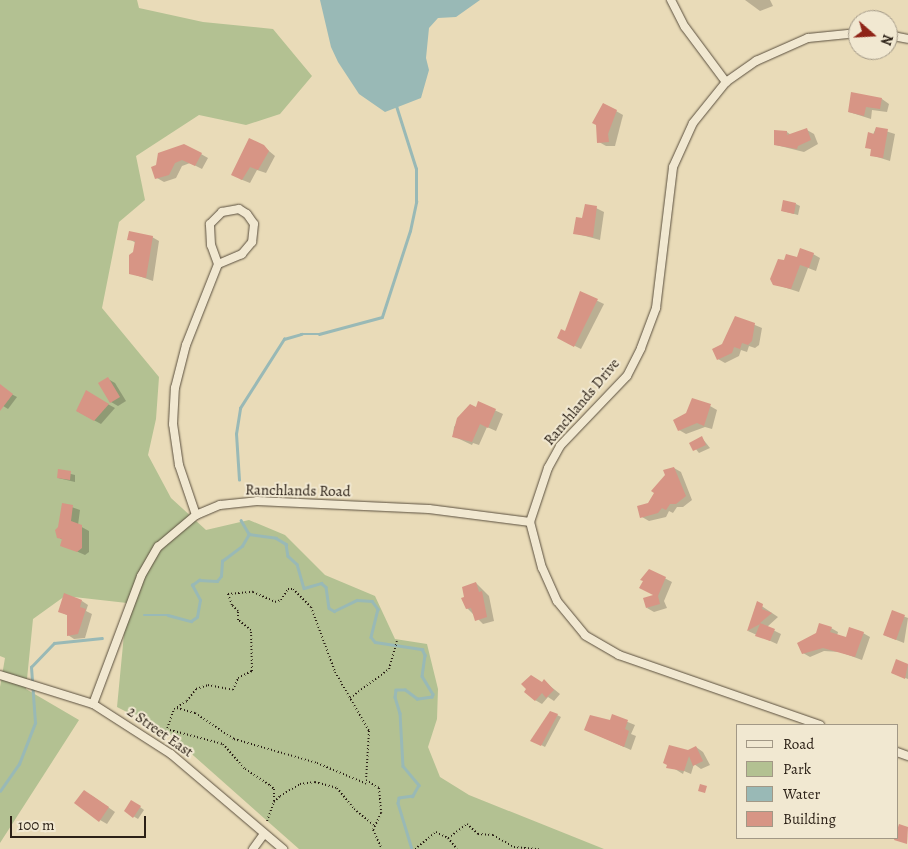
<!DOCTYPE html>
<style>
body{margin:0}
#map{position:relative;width:908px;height:849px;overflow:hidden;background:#e9dbb8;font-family:Alegreya,serif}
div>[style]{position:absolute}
.green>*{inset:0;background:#b3c192}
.water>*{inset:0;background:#99b9b6}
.shadow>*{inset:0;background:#0003}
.stream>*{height:2.5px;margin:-1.25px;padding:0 1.25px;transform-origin:1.25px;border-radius:1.25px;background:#99b9b6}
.building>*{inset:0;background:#d79585}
.path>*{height:2px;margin-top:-1px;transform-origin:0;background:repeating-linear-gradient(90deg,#2b2016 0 1px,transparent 0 3.5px)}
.roads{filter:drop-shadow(0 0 1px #5a4f3e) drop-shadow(0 0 1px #5a4f3e)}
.minor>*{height:8px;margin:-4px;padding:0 4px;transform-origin:4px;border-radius:4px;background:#f1e8d1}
span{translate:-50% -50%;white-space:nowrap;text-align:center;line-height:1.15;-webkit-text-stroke:4px #f1e8d1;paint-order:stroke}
.street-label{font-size:15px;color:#2b2016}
.legend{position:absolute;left:736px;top:724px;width:162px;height:115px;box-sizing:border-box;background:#f1e8d1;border:1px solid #a29886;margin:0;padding:6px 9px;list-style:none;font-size:15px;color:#2b2016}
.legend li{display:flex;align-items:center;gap:10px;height:25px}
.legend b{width:25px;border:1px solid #a29886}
.north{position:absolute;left:848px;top:10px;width:50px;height:50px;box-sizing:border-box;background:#f1e8d1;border:1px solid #a29886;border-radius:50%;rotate:109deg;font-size:14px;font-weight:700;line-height:20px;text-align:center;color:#2b2016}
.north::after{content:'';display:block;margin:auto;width:18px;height:22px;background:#8f2418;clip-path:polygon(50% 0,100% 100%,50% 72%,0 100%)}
.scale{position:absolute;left:10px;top:816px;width:136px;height:22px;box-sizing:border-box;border:2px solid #2b2016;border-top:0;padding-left:6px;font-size:15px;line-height:18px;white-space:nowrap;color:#2b2016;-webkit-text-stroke:4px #f1e8d1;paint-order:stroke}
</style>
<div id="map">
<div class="green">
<div style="clip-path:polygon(0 0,137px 0,139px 8px,203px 22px,273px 29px,312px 76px,280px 114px,246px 125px,199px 115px,136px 156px,145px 200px,119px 222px,102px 308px,159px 377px,156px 419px,148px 455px,171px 498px,206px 530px,249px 520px,285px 535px,325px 575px,375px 596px,395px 639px,427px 644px,438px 689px,437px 719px,428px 747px,440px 777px,469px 795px,604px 849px,299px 849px,168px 733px,117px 707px,127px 603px,65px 596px,33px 619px,26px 689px,79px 720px,0 843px,0 687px,5px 658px,0 656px)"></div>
</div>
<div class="water">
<div style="clip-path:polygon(320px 0,480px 0,456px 17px,438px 18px,429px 28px,426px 58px,429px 70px,421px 98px,385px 112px,359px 94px,338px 62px,331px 47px)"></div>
</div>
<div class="shadow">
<div style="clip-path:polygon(745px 0,770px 0,773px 6px,760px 11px)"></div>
<div style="clip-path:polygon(882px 99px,889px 104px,887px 112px,872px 110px,871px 119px,849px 112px)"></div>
<div style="clip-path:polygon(616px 111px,623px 115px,615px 146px,606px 146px,599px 142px)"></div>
<div style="clip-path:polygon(876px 128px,895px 134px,890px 161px,871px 155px,872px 150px,867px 147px)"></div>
<div style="clip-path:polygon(807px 130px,814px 134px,818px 144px,804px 152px,776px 145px,787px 132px,791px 135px)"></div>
<div style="clip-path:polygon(263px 146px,275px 156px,266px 173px,257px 170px,250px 183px,240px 179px)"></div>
<div style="clip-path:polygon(201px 154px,208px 158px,202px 169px,190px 163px,182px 166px,176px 178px,164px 182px,157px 178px,153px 167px)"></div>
<div style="clip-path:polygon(796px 204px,800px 206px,798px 215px,783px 211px)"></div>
<div style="clip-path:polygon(596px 208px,604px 212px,600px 240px,574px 233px)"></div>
<div style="clip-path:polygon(152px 237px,159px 241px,153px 281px,130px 273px,136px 243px,129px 239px)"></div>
<div style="clip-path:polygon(813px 254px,820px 258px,816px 271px,808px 268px,799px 292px,774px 284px,785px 262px)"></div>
<div style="clip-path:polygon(581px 293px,604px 304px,581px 349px,565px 341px)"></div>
<div style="clip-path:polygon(736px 317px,762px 328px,759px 345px,755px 348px,749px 346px,747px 352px,741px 350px,739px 356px,725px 363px,718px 359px)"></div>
<div style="clip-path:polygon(108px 379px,115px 383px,126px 401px,118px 406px,111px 402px)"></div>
<div style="clip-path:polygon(0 388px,17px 397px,8px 409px,0 404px)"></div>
<div style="clip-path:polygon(86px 392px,115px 408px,101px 424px,77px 411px)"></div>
<div style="clip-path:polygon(479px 403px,503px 414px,496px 431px,487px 427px,479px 445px,473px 443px,472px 445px,453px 436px,454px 427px,465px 410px,476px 409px)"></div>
<div style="clip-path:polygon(710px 406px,717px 410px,712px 429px,705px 427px,686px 434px,679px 430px)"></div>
<div style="clip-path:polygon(702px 438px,710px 448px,699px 453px,691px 443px)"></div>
<div style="clip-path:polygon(674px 468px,681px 472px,692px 500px,683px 507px,677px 507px,673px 513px,669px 511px,666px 517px,649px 521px,642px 517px)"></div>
<div style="clip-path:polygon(59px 471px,75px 475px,75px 482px,58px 478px)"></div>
<div style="clip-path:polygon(63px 504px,80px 510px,78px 525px,89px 531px,89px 552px,85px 555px,62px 545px,63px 540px,58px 537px)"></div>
<div style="clip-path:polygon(649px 570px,672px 582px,664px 601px,667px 608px,654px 612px,647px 608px,656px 595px)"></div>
<div style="clip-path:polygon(476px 583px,489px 596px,494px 621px,483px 624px,467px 608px)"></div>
<div style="clip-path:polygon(82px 601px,88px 605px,86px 611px,92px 614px,85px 638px,74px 639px,68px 635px,69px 616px,59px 611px)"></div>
<div style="clip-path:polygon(757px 603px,778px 617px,767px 627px,781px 634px,777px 644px,748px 631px)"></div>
<div style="clip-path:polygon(892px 612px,908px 618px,904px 643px,884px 635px)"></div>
<div style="clip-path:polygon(831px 628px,838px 632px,837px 636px,847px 639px,863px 633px,870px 637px,862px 660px,840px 652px,824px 651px,810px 657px,803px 653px,816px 634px)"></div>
<div style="clip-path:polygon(897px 661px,908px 665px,908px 679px,892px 673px)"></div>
<div style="clip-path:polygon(544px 681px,560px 694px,554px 701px,548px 697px,542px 704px,535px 700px)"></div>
<div style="clip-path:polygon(551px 712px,561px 717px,545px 747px,532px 740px)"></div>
<div style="clip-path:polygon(613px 716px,635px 725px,631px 734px,636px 736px,631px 750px,586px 730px,611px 722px)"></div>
<div style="clip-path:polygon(696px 747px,703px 752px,710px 765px,701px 769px,694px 764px,691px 774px,684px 771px,683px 774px,665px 763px)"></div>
<div style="clip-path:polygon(91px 795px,115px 812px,107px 824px,100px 820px)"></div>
<div style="clip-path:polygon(136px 804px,144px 810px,138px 819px,133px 816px)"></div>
</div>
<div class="stream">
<div style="left:239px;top:480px;width:46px;rotate:-93.7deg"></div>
<div style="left:236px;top:434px;width:26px;rotate:-81deg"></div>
<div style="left:240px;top:408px;width:82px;rotate:-57.5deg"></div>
<div style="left:284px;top:339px;width:18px;rotate:-16deg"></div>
<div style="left:301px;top:334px;width:18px"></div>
<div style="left:319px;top:334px;width:65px;rotate:-15.1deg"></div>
<div style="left:382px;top:317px;width:90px;rotate:-72deg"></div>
<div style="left:410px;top:231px;width:30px;rotate:-78deg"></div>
<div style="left:416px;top:202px;width:33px;rotate:-90deg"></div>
<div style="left:416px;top:169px;width:66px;rotate:-107.6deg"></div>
<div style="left:241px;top:520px;width:16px;rotate:60deg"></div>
<div style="left:249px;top:534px;width:27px;rotate:8deg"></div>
<div style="left:276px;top:538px;width:12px;rotate:31deg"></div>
<div style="left:286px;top:544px;width:12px;rotate:81deg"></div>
<div style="left:288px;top:556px;width:12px;rotate:42deg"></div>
<div style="left:297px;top:564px;width:25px;rotate:74deg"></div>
<div style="left:304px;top:588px;width:18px;rotate:-16deg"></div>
<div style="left:321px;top:583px;width:6px;rotate:39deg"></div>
<div style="left:326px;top:587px;width:21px;rotate:82deg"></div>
<div style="left:329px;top:608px;width:6px;rotate:31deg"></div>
<div style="left:334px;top:611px;width:25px;rotate:-26deg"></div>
<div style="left:357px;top:600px;width:15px;rotate:4deg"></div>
<div style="left:372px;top:601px;width:10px;rotate:53deg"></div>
<div style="left:378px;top:609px;width:29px;rotate:104deg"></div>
<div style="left:371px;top:637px;width:6px;rotate:51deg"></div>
<div style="left:375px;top:642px;width:48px;rotate:8.5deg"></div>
<div style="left:422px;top:649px;width:7px;rotate:63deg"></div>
<div style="left:425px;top:655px;width:21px;rotate:98deg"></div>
<div style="left:422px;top:676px;width:21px;rotate:59deg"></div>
<div style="left:433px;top:694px;width:3px;rotate:108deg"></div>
<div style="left:432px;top:697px;width:15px;rotate:172deg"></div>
<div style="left:417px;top:699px;width:15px;rotate:-143deg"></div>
<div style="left:405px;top:690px;width:9px;rotate:180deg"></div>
<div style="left:396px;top:690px;width:7px;rotate:98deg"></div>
<div style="left:395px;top:697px;width:17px;rotate:73deg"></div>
<div style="left:400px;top:713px;width:53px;rotate:86.8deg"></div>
<div style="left:403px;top:766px;width:25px;rotate:50deg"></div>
<div style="left:419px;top:785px;width:13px;rotate:119deg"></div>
<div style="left:413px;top:796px;width:14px;rotate:172deg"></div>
<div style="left:399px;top:798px;width:5px;rotate:101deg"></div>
<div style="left:398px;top:803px;width:48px;rotate:73.1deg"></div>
<div style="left:144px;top:615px;width:24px"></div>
<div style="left:168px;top:615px;width:24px;rotate:15deg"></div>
<div style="left:191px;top:621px;width:7px;rotate:-34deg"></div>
<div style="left:197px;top:617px;width:17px;rotate:-80deg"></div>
<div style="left:200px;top:600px;width:17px;rotate:-118deg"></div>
<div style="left:192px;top:585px;width:9px;rotate:-36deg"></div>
<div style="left:199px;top:580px;width:18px;rotate:3deg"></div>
<div style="left:217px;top:581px;width:6px;rotate:-51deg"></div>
<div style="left:221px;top:576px;width:15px;rotate:-86deg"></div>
<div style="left:222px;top:561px;width:25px;rotate:-37deg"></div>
<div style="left:242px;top:546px;width:14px;rotate:-60deg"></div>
<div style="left:0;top:791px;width:33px;rotate:-55deg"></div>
<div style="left:19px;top:764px;width:44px;rotate:-68.7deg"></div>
<div style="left:35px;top:723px;width:56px;rotate:-94.1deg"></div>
<div style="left:31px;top:667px;width:33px;rotate:-46deg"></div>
<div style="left:54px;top:643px;width:48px;rotate:-5.9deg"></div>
</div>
<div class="building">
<div style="clip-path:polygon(851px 92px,882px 98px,880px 109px,866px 107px,864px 116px,848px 112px)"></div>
<div style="clip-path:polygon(603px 103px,617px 110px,608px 134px,609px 142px,597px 143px,596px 125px,592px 123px)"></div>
<div style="clip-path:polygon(876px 127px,888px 129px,883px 158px,870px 156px,871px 149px,865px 148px,868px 132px,874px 134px)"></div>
<div style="clip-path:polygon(807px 128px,811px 140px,798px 146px,797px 149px,774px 145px,774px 130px,787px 131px,787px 135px)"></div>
<div style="clip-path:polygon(249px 138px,264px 145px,269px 151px,258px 170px,250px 167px,242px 180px,231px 175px)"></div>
<div style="clip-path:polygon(184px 144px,202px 153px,195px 166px,182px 160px,175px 163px,169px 175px,155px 179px,151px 167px,156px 165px,158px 153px)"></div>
<div style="clip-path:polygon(783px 200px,796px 203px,794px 214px,781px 211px)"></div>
<div style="clip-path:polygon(585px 204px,597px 206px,593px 237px,573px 234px,576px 217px,582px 218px)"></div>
<div style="clip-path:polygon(129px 231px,153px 236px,146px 278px,129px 274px,129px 255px,133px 252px,135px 241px,127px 240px)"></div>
<div style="clip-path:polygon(800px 248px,814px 253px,809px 268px,800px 265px,791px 289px,773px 285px,770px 279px,778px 259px,784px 260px,786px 254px,797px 257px)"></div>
<div style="clip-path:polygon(580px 291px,598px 299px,574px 347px,557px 338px,561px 329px,565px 331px)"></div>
<div style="clip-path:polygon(735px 316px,755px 323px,752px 341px,748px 345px,742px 343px,740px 349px,734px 347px,732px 353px,717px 360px,712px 349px,722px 344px)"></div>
<div style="clip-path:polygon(108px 377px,120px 397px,110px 403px,98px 383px)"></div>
<div style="clip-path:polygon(0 384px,13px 394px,0 411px)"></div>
<div style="clip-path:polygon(86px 390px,109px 404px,94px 421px,76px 411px)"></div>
<div style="clip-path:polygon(692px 398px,711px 404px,704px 426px,697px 423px,678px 431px,673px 420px,686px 413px)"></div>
<div style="clip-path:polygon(478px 401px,496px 409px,488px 428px,480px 424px,472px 442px,452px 437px,457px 418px,470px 404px,476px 407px)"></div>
<div style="clip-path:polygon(702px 436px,706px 445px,693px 451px,689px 443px)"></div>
<div style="clip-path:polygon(674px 467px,686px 496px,676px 504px,670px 504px,666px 510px,662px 508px,658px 513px,640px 518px,637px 506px,648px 503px,654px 493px,651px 491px,665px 475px,663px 470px)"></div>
<div style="clip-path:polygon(58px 469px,71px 471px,70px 480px,57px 478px)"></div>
<div style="clip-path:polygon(62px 503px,73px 505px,71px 521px,82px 525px,82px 548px,77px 552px,60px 546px,62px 539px,57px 538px,55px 530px,58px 527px)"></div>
<div style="clip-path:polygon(649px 569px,666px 577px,658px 596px,660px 604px,646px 608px,643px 598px,653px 595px,639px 588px,643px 581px,640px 580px)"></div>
<div style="clip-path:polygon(476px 582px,479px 592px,482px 591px,487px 617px,475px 621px,471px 608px,466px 609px,461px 598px,464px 597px,462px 587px)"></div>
<div style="clip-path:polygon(64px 593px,82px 600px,80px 607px,86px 609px,78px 634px,67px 636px,67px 615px,58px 612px)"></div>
<div style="clip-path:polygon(757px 601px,763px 604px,762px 609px,772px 613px,760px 623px,775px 629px,770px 641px,755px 636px,760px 624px,747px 631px)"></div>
<div style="clip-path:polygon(892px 610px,905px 615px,896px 640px,883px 635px)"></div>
<div style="clip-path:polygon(819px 623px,832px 627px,830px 632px,846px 637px,849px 627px,864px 632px,855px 657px,823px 648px,802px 654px,797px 643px,816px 633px)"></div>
<div style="clip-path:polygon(896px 659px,908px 664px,905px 679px,891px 673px)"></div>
<div style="clip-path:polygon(531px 675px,542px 682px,544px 679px,554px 690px,546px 698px,542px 693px,535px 701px,524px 692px,526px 689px,521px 684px)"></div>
<div style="clip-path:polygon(550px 711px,558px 714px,541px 746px,530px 741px)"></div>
<div style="clip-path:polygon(612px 714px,628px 720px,625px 729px,629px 731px,624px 747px,584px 730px,590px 715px,610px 720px)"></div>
<div style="clip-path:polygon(669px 745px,688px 750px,696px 746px,703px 761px,693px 766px,689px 756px,684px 771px,666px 768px,667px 765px,663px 763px)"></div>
<div style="clip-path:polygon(700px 784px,707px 786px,705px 793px,698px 791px)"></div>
<div style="clip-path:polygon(84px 790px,109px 807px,99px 822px,74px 803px)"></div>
<div style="clip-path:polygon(131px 800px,141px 806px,133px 818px,124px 811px)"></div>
<div style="clip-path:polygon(899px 824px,908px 827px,907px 844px,894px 840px)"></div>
</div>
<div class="path">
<div style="left:350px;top:698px;width:49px;rotate:-36.6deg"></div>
<div style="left:389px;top:669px;width:29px;rotate:-74deg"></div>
<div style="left:177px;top:708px;width:19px;rotate:16deg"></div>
<div style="left:195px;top:713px;width:47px;rotate:33.7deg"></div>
<div style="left:234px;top:739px;width:86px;rotate:16.1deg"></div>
<div style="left:317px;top:763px;width:54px;rotate:22.8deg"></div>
<div style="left:170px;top:730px;width:55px;rotate:14.8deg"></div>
<div style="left:223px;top:744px;width:33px;rotate:49deg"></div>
<div style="left:245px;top:769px;width:30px;rotate:33deg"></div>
<div style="left:270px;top:785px;width:6px;rotate:45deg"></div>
<div style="left:274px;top:789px;width:13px;rotate:90deg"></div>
<div style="left:165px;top:735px;width:28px;rotate:-71deg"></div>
<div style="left:174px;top:709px;width:15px;rotate:-32deg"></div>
<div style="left:187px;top:701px;width:15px;rotate:-53deg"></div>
<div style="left:196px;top:689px;width:13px;rotate:-18deg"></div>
<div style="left:208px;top:685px;width:25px;rotate:11deg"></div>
<div style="left:233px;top:690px;width:13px;rotate:-67deg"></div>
<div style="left:238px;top:678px;width:16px;rotate:-27deg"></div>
<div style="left:252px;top:671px;width:41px;rotate:-91.4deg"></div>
<div style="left:251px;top:630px;width:16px;rotate:-142deg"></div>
<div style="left:238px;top:620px;width:9px;rotate:-90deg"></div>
<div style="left:238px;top:611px;width:8px;rotate:-135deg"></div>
<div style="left:232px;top:605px;width:12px;rotate:-110deg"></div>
<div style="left:228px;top:594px;width:25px;rotate:-5deg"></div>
<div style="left:253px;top:592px;width:24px;rotate:24deg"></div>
<div style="left:275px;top:602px;width:6px;rotate:-18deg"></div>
<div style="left:281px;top:600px;width:13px;rotate:-58deg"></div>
<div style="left:288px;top:589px;width:5px"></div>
<div style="left:293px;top:589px;width:25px;rotate:45deg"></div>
<div style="left:311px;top:607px;width:69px;rotate:69.7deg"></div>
<div style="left:335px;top:672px;width:68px;rotate:60deg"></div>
<div style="left:369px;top:731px;width:49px;rotate:93.5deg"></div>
<div style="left:366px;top:780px;width:15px;rotate:32deg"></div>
<div style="left:379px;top:788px;width:25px;rotate:85deg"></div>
<div style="left:381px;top:813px;width:19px;rotate:115deg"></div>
<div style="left:373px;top:830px;width:21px;rotate:65deg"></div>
<div style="left:267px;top:821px;width:20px;rotate:-70deg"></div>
<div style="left:274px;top:802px;width:8px;rotate:-45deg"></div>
<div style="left:280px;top:796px;width:23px;rotate:-31deg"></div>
<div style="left:300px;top:784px;width:15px;rotate:-8deg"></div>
<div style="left:315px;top:782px;width:23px;rotate:15deg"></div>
<div style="left:337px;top:788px;width:27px;rotate:51deg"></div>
<div style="left:354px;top:809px;width:27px;rotate:39deg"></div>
<div style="left:448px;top:838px;width:14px;rotate:51deg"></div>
<div style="left:415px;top:849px;width:27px;rotate:-39deg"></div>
<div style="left:436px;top:832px;width:13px;rotate:27deg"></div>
<div style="left:448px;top:838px;width:24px;rotate:-36deg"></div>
<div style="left:467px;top:824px;width:15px;rotate:42deg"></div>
<div style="left:478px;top:834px;width:15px;rotate:4deg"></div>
<div style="left:493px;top:835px;width:24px;rotate:30deg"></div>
<div style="left:514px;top:847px;width:25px;rotate:5deg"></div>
</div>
<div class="roads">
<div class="minor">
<div style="left:671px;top:0;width:30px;rotate:63deg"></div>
<div style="left:685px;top:27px;width:69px;rotate:53.3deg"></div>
<div style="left:888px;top:35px;width:20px;rotate:11deg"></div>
<div style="left:239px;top:209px;width:9px;rotate:32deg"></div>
<div style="left:247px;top:214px;width:12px;rotate:55deg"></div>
<div style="left:254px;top:224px;width:18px;rotate:96deg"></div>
<div style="left:252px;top:242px;width:16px;rotate:130deg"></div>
<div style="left:242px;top:254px;width:26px;rotate:157deg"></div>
<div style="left:218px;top:264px;width:20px;rotate:-110deg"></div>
<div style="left:211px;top:245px;width:21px;rotate:-93deg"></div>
<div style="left:210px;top:224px;width:17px;rotate:-45deg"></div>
<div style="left:222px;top:212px;width:17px;rotate:-10deg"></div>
<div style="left:196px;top:515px;width:53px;rotate:-108.8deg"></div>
<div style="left:179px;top:465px;width:41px;rotate:-98.3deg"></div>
<div style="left:173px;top:424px;width:36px;rotate:-87deg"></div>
<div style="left:175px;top:388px;width:44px;rotate:-75.7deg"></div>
<div style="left:186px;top:345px;width:87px;rotate:-68.4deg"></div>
<div style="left:0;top:675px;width:97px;rotate:17.3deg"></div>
<div style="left:93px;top:704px;width:93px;rotate:32.7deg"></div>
<div style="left:171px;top:754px;width:147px;rotate:40.3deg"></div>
<div style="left:93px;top:704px;width:137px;rotate:-69.4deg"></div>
<div style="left:141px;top:576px;width:34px;rotate:-60deg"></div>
<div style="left:158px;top:547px;width:50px;rotate:-40.1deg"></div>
<div style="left:196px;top:515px;width:26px;rotate:-23deg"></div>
<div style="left:220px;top:505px;width:37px;rotate:-6deg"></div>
<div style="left:257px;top:501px;width:172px;rotate:2.7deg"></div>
<div style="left:429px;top:509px;width:102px;rotate:7.3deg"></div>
<div style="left:820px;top:725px;width:213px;rotate:-160.8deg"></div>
<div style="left:619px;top:655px;width:39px;rotate:-150deg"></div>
<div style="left:585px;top:635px;width:44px;rotate:-129.5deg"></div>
<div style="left:557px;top:601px;width:36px;rotate:-114deg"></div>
<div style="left:542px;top:568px;width:48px;rotate:-104.6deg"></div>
<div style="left:530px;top:522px;width:57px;rotate:-71.6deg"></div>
<div style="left:548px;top:468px;width:25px;rotate:-61deg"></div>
<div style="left:560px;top:446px;width:97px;rotate:-46.3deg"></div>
<div style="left:627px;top:376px;width:31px;rotate:-63deg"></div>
<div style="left:641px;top:348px;width:43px;rotate:-69.4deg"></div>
<div style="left:656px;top:308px;width:142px;rotate:-83.1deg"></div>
<div style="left:673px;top:167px;width:48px;rotate:-65.6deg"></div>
<div style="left:693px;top:123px;width:53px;rotate:-51.2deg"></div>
<div style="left:726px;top:82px;width:37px;rotate:-35deg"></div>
<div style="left:756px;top:61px;width:57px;rotate:-23.9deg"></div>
<div style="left:808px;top:38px;width:50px;rotate:-5.7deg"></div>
<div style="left:897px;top:752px;width:12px;rotate:20deg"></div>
<div style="left:253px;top:849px;width:19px;rotate:-54deg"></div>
</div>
</div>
<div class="street-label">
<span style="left:582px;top:402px;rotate:-50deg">Ranchlands Drive</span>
<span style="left:298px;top:491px;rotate:1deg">Ranchlands Road</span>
<span style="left:160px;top:732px;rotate:35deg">2 Street East</span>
</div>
<ul class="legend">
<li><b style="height:6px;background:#f1e8d1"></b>Road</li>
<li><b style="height:14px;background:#b3c192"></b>Park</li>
<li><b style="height:14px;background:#99b9b6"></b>Water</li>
<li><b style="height:14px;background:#d79585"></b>Building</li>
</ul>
<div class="north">N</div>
<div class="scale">100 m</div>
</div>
